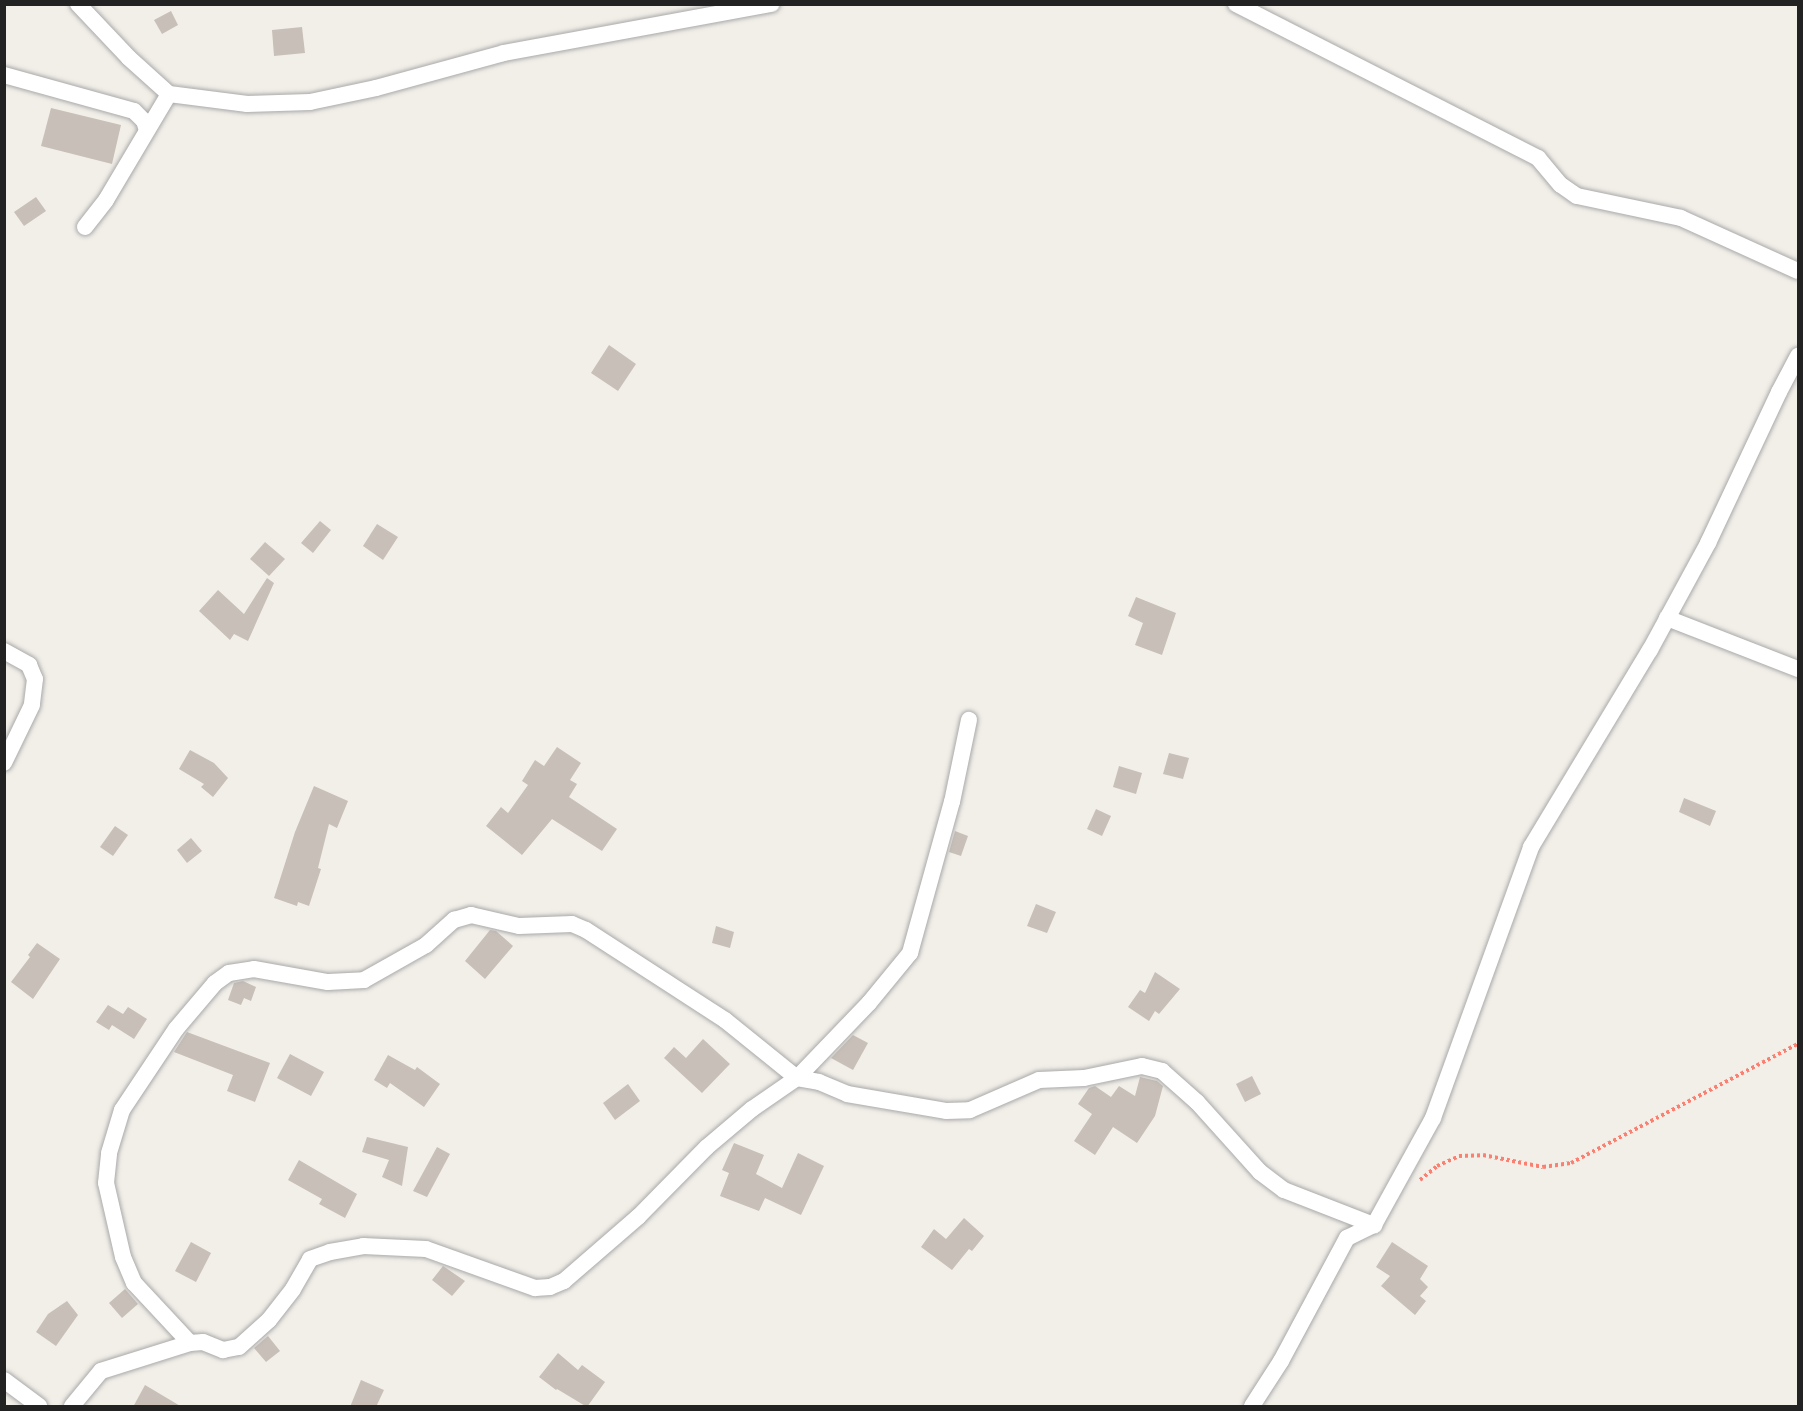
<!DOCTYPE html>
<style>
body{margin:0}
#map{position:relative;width:1803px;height:1411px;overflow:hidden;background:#f2efe9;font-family:Raleway,sans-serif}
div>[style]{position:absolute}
.building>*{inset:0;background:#c7bfb8}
.path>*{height:4px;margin-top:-2px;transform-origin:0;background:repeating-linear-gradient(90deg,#fa8072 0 3px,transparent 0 6px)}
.roads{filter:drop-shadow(0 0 2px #a9a9a9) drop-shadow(0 0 2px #a9a9a9)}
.street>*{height:16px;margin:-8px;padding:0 8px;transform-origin:8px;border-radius:8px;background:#fff}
span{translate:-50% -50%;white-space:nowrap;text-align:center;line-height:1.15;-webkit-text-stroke:4.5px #fff;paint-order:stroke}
.frame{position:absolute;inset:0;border:6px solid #222;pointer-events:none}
</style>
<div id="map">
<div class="building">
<div style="clip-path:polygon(171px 11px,178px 25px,162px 34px,154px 20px)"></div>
<div style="clip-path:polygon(302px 27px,305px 53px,274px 56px,272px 30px)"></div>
<div style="clip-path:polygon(51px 108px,121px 125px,112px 164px,41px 146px)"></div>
<div style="clip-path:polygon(36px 197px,46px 211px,24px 226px,14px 212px)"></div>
<div style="clip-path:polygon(609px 345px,636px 364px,618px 391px,591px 373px)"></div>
<div style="clip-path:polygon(320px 521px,331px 530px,313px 553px,301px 543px)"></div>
<div style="clip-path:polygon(377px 524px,398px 537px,383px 560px,363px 546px)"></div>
<div style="clip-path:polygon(265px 542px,285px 559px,269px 576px,250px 559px)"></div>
<div style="clip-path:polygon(267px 578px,274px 583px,248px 641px,234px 634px,230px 640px,199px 611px,218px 590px,244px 614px)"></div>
<div style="clip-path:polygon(1136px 597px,1176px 613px,1162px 655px,1135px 645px,1143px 623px,1128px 616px)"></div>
<div style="clip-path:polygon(557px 747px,581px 763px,570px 780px,577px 784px,569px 797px,617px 829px,602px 851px,552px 819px,522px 855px,486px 826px,501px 807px,508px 813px,528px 785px,522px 781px,535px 760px,544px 766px)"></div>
<div style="clip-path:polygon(190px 750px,214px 763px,228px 778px,213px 797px,201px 787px,204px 784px,179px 769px)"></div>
<div style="clip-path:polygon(1169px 753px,1189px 758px,1183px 779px,1163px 774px)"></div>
<div style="clip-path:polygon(1119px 766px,1142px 773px,1136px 794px,1113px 787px)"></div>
<div style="clip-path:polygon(314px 786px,348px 801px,337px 828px,329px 824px,318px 868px,321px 869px,309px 906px,298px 902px,297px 906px,274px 898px,295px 832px)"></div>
<div style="clip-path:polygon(1684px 798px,1716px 811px,1710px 826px,1679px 812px)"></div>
<div style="clip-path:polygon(1096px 809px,1111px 816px,1102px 836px,1087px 829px)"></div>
<div style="clip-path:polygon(115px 826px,128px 835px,113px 856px,100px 847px)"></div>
<div style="clip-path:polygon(955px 831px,968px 836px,961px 856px,949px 852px)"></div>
<div style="clip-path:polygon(191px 838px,202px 851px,187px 863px,177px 850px)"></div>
<div style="clip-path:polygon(1036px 904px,1056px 912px,1047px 933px,1027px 926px)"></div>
<div style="clip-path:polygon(716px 926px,734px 932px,730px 948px,712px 943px)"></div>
<div style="clip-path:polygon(490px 930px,496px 931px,513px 946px,485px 979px,465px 961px)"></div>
<div style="clip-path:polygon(37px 943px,60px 959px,33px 999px,11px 982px,30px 957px,28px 955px)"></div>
<div style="clip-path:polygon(1155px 972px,1180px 989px,1159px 1014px,1155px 1011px,1149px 1021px,1128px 1007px,1140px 990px,1145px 993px)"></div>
<div style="clip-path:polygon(243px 981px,256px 987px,251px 1001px,244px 998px,241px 1005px,228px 1000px,234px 983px)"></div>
<div style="clip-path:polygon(108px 1005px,123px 1014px,128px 1007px,147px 1019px,134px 1039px,112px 1025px,109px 1030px,96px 1022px)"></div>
<div style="clip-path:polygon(187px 1032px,270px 1063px,255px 1102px,227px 1091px,233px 1075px,174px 1052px)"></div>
<div style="clip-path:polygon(853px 1035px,868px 1043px,853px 1070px,831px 1058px)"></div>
<div style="clip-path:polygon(703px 1039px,730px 1064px,702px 1093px,664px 1058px,674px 1047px,686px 1058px)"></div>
<div style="clip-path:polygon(290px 1054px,324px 1072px,311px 1096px,277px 1078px)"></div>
<div style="clip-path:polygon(388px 1055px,415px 1070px,417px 1067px,440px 1084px,424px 1107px,390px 1083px,387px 1088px,374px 1080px)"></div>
<div style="clip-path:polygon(1252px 1076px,1261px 1094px,1245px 1102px,1236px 1084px)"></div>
<div style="clip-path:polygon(1140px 1077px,1157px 1081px,1163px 1086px,1155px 1116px,1137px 1143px,1113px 1127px,1095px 1155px,1074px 1141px,1092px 1114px,1078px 1104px,1089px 1088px,1095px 1086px,1111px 1097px,1119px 1086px,1135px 1096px)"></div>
<div style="clip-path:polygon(628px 1084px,640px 1101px,615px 1120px,603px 1103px)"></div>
<div style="clip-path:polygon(367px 1137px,408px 1147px,402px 1186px,382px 1177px,389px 1160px,362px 1152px)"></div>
<div style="clip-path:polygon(734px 1143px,764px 1155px,756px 1174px,782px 1188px,798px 1153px,824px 1166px,801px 1215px,765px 1198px,759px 1211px,720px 1196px,729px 1173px,722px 1170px)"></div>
<div style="clip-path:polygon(437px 1147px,450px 1154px,427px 1197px,413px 1191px)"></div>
<div style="clip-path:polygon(299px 1160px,357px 1194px,345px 1218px,319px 1204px,322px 1199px,288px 1180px)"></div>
<div style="clip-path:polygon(964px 1218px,984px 1236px,972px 1251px,969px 1249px,952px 1270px,921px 1247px,934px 1229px,946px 1239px)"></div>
<div style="clip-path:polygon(191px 1242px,211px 1253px,196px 1282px,175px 1271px)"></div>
<div style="clip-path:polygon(1392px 1242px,1428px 1266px,1420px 1279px,1428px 1287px,1420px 1296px,1426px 1301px,1415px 1315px,1381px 1286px,1390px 1276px,1376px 1267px)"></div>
<div style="clip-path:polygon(443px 1266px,465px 1281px,452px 1296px,432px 1280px)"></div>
<div style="clip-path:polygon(125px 1289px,138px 1304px,122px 1318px,109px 1303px)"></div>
<div style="clip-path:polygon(67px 1301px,78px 1315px,56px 1346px,36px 1332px,48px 1314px)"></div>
<div style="clip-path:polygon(268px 1336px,280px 1351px,266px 1362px,254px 1348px)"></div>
<div style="clip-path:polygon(558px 1353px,578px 1370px,582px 1365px,605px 1382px,587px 1407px,557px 1389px,556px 1390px,539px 1377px)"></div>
<div style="clip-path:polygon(361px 1380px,384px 1390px,376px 1407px,350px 1407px)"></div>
<div style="clip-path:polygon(145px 1385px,182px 1407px,133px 1407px)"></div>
</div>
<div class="path">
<div style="left:1420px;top:1180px;width:22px;rotate:-39deg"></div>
<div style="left:1437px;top:1166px;width:24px;rotate:-24deg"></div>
<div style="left:1459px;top:1156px;width:24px;rotate:-2deg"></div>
<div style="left:1483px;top:1155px;width:61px;rotate:11.3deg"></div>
<div style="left:1543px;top:1167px;width:28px;rotate:-8deg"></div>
<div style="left:1571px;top:1163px;width:256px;rotate:-27.7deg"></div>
</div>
<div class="roads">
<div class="street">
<div style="left:78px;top:4px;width:74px;rotate:46.6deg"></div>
<div style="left:129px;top:58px;width:54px;rotate:42deg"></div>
<div style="left:169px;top:94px;width:79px;rotate:7.3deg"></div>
<div style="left:247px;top:104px;width:63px;rotate:-1.8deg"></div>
<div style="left:310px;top:102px;width:67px;rotate:-12deg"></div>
<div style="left:376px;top:88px;width:133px;rotate:-15.3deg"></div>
<div style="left:504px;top:53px;width:272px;rotate:-10.4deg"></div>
<div style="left:1236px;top:4px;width:339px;rotate:27deg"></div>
<div style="left:1538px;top:158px;width:35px;rotate:50deg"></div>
<div style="left:1561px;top:185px;width:19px;rotate:35deg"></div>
<div style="left:1577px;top:196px;width:106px;rotate:11.9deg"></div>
<div style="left:1681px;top:218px;width:128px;rotate:24.4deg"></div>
<div style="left:4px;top:75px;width:135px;rotate:15.5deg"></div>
<div style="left:134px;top:111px;width:14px;rotate:45deg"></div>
<div style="left:144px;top:121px;width:9px;rotate:72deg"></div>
<div style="left:85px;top:227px;width:34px;rotate:-52deg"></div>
<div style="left:106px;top:200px;width:123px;rotate:-59.3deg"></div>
<div style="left:1667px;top:618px;width:141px;rotate:21.3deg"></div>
<div style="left:4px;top:651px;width:29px;rotate:29deg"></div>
<div style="left:29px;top:665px;width:15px;rotate:67deg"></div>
<div style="left:35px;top:679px;width:26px;rotate:97deg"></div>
<div style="left:32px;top:705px;width:64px;rotate:115.8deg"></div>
<div style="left:190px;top:1343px;width:82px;rotate:-133deg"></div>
<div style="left:134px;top:1283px;width:28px;rotate:-113deg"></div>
<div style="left:123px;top:1257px;width:76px;rotate:-102.9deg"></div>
<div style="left:106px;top:1183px;width:30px;rotate:-84deg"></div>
<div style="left:109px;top:1153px;width:45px;rotate:-73.2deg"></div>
<div style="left:122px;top:1110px;width:97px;rotate:-56.3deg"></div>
<div style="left:176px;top:1029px;width:60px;rotate:-49.7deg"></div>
<div style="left:215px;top:983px;width:17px;rotate:-36deg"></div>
<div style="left:229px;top:973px;width:25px;rotate:-9deg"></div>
<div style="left:254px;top:969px;width:75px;rotate:10deg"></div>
<div style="left:328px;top:982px;width:36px;rotate:-3deg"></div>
<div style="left:364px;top:980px;width:71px;rotate:-29.4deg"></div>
<div style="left:426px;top:945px;width:38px;rotate:-42deg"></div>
<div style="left:454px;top:920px;width:18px;rotate:-16deg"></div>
<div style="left:471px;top:915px;width:49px;rotate:12.9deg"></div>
<div style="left:519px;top:926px;width:53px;rotate:-2.2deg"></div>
<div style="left:572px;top:924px;width:15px;rotate:23deg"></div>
<div style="left:586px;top:930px;width:166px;rotate:32.9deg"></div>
<div style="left:725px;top:1020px;width:92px;rotate:38.9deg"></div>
<div style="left:797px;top:1078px;width:22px;rotate:10deg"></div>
<div style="left:819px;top:1082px;width:30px;rotate:23deg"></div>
<div style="left:847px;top:1094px;width:100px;rotate:9.7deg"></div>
<div style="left:946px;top:1111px;width:24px;rotate:-2deg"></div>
<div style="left:970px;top:1110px;width:75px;rotate:-23.5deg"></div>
<div style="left:1039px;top:1080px;width:45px;rotate:-2.5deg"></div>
<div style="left:1084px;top:1078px;width:59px;rotate:-11.7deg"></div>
<div style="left:1142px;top:1066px;width:21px;rotate:14deg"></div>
<div style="left:1162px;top:1071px;width:47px;rotate:41.5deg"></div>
<div style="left:1197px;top:1102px;width:94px;rotate:48deg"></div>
<div style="left:1260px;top:1172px;width:30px;rotate:37deg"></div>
<div style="left:1284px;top:1190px;width:97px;rotate:21.3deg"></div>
<div style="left:4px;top:1380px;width:44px;rotate:36.6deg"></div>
<div style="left:72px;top:1406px;width:45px;rotate:-50.4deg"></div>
<div style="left:101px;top:1371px;width:93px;rotate:-17.5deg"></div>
<div style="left:190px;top:1343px;width:13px;rotate:-4deg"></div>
<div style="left:203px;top:1342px;width:22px;rotate:22deg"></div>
<div style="left:223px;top:1350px;width:16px;rotate:-11deg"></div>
<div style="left:239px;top:1347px;width:40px;rotate:-42deg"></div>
<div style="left:269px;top:1320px;width:39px;rotate:-52deg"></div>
<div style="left:293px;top:1289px;width:34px;rotate:-60deg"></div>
<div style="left:310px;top:1259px;width:21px;rotate:-19deg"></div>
<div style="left:330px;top:1252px;width:34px;rotate:-10deg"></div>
<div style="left:363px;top:1246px;width:63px;rotate:2.7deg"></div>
<div style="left:426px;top:1249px;width:116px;rotate:19.7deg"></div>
<div style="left:535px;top:1288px;width:15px;rotate:-4deg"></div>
<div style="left:550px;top:1287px;width:15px;rotate:-23deg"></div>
<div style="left:564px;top:1281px;width:98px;rotate:-40.9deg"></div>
<div style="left:638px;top:1217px;width:98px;rotate:-45.4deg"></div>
<div style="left:707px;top:1147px;width:59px;rotate:-40.2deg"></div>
<div style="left:752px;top:1109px;width:55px;rotate:-34.6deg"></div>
<div style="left:797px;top:1078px;width:104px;rotate:-46.2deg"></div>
<div style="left:869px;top:1003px;width:65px;rotate:-50.6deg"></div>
<div style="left:910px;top:953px;width:157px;rotate:-74.5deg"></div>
<div style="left:952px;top:802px;width:84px;rotate:-78.3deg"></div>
<div style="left:1252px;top:1406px;width:54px;rotate:-57.2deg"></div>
<div style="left:1281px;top:1361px;width:140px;rotate:-61.8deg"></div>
<div style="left:1347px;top:1238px;width:30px;rotate:-26deg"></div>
<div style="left:1374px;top:1225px;width:122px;rotate:-61.1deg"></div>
<div style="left:1433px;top:1118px;width:288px;rotate:-70.1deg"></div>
<div style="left:1531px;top:847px;width:230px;rotate:-58.9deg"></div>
<div style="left:1650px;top:650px;width:122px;rotate:-61.5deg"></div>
<div style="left:1708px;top:543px;width:167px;rotate:-64.8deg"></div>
<div style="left:1779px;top:392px;width:41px;rotate:-62.2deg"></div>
</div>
</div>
<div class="frame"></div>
</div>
